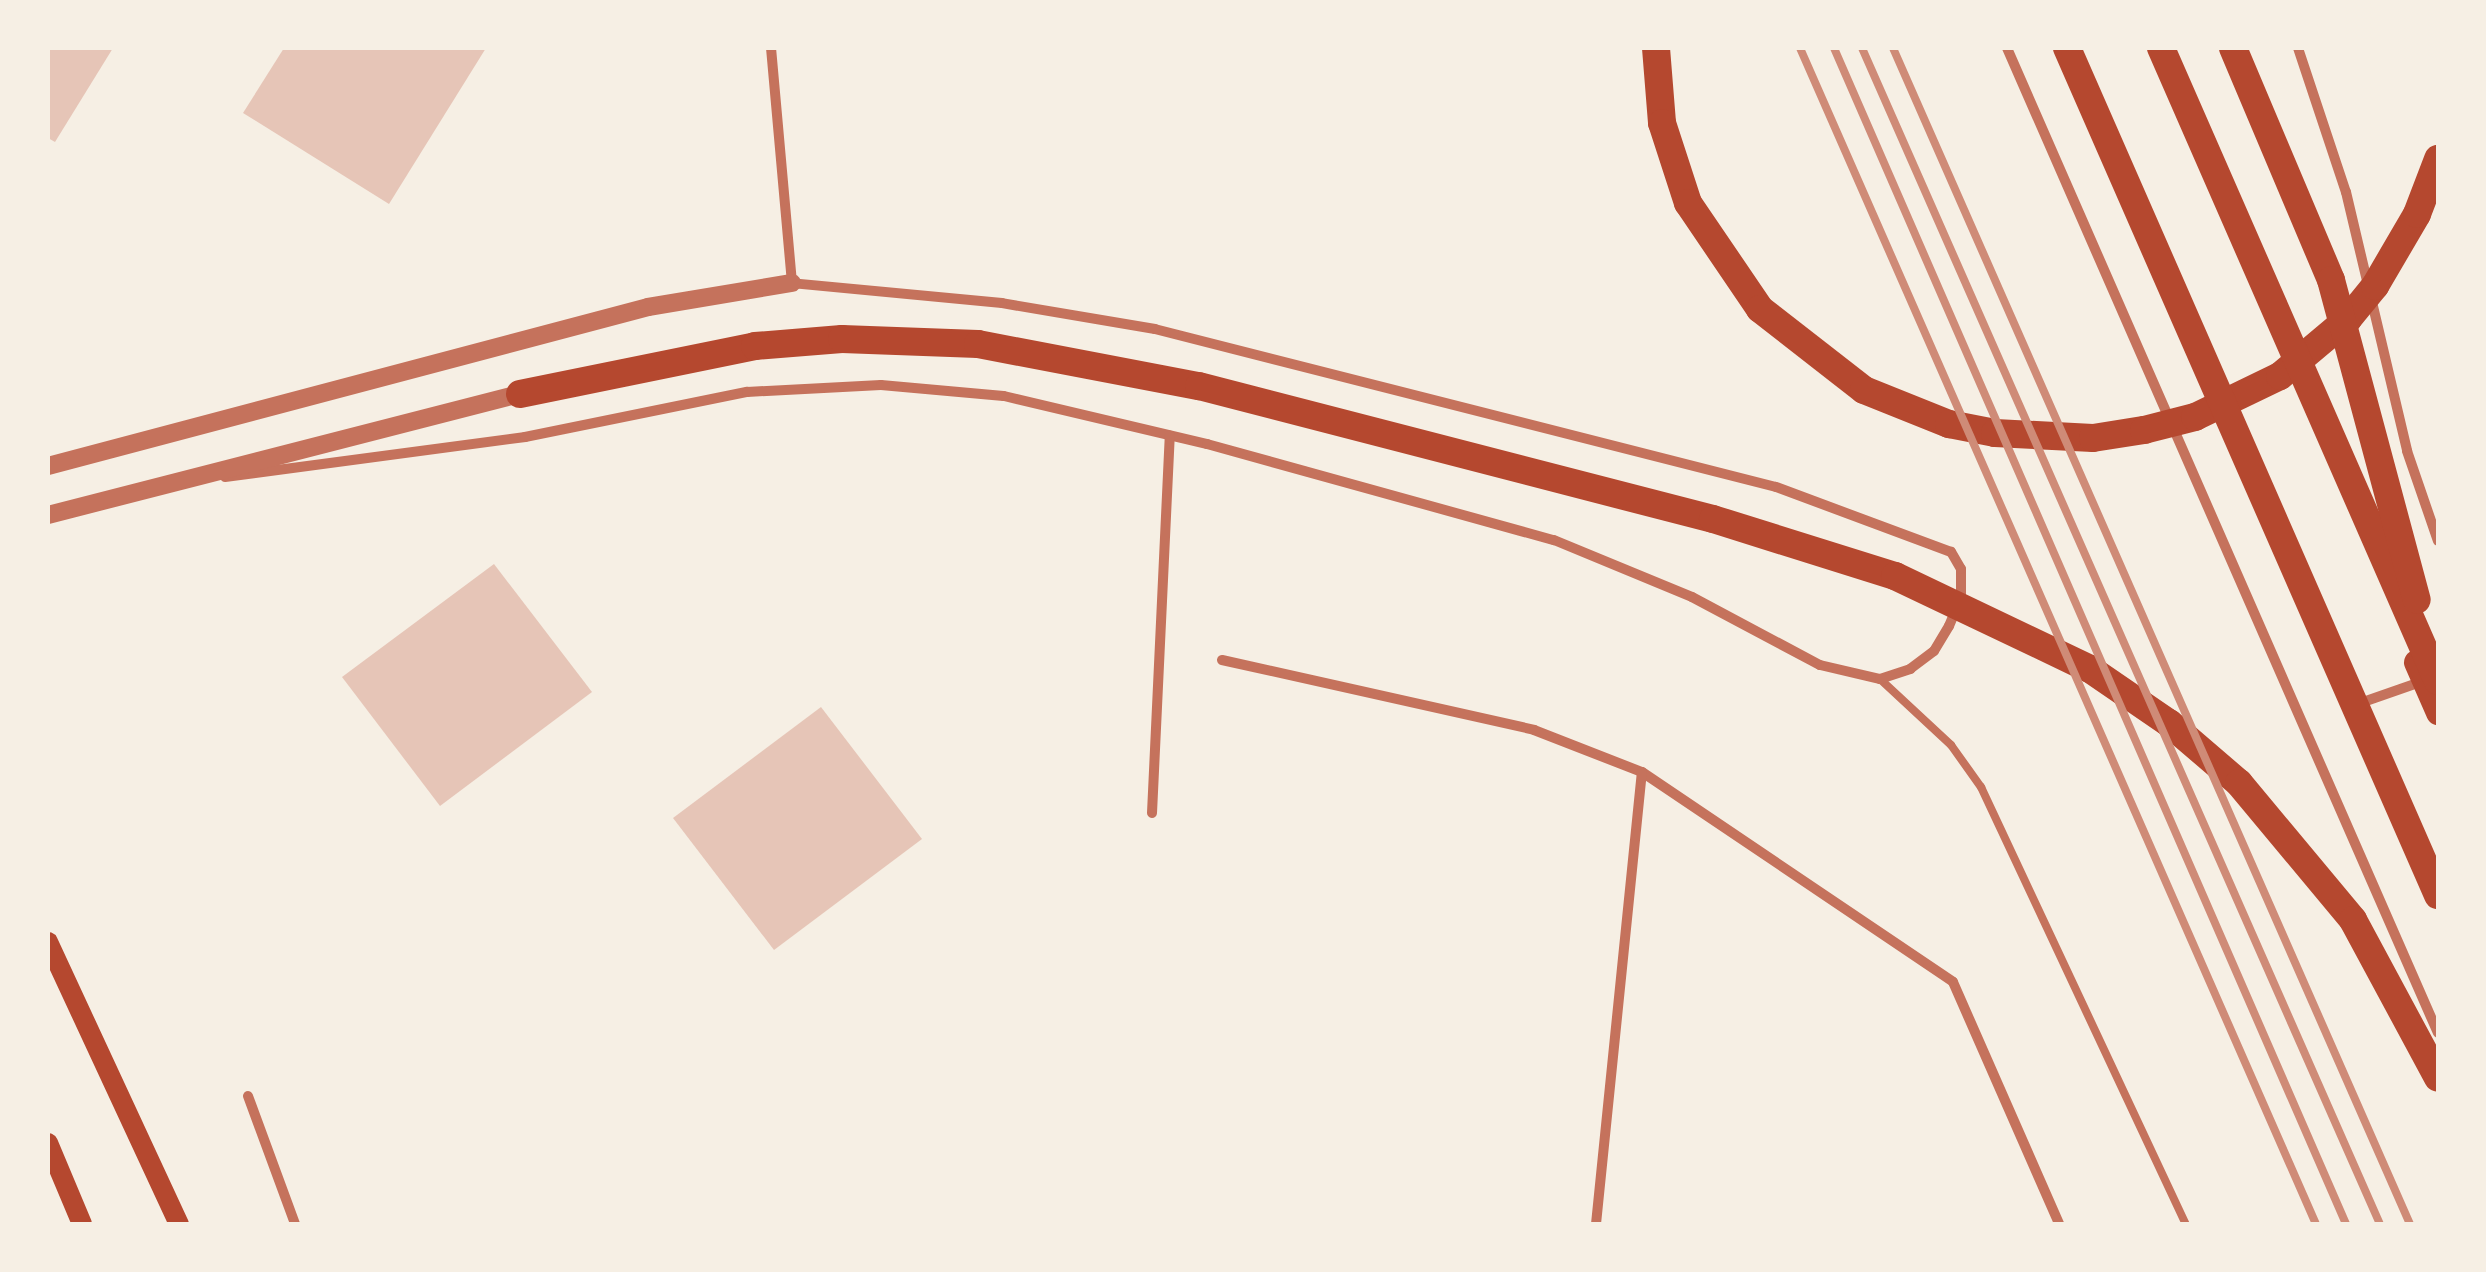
<!DOCTYPE html>
<style>
body{margin:0}
#map{position:relative;width:2486px;height:1272px;overflow:hidden;background:#f6efe4;font-family:"Times New Roman",serif}
div>[style]{position:absolute}
.building>*{inset:0;background:#e6c5b7}
.service>*{height:8px;margin:-4px;padding:0 4px;transform-origin:4px;border-radius:4px;background:#c5725c}
.minor>*{height:10px;margin:-5px;padding:0 5px;transform-origin:5px;border-radius:5px;background:#c5725c}
.tertiary>*{height:18px;margin:-9px;padding:0 9px;transform-origin:9px;border-radius:9px;background:#c5725c}
.secondary>*{height:20px;margin:-10px;padding:0 10px;transform-origin:10px;border-radius:10px;background:#b5482f}
.primary>*{height:25px;margin:-12.5px;padding:0 12.5px;transform-origin:12.5px;border-radius:12.5px;background:#b5482f}
.trunk>*{height:28px;margin:-14px;padding:0 14px;transform-origin:14px;border-radius:14px;background:#b5482f}
.rail>*{height:8px;margin:-4px;padding:0 4px;transform-origin:4px;border-radius:4px;background:#cf8b77}
span{translate:-50% -50%;white-space:nowrap;text-align:center;line-height:1.15;-webkit-text-stroke:8px #f6efe4;paint-order:stroke}
.frame{position:absolute;inset:0;border:50px solid #f6efe4;pointer-events:none}
</style>
<div id="map">
<div class="building">
<div style="clip-path:polygon(48px 48px,113px 48px,55px 142px,48px 138px)"></div>
<div style="clip-path:polygon(284px 48px,486px 48px,389px 204px,243px 113px)"></div>
<div style="clip-path:polygon(494px 564px,592px 692px,440px 806px,342px 677px)"></div>
<div style="clip-path:polygon(821px 707px,922px 839px,774px 950px,673px 818px)"></div>
</div>
<div class="service">
<div style="left:1880px;top:679px;width:97px;rotate:42.9deg"></div>
<div style="left:1951px;top:745px;width:52px;rotate:54.5deg"></div>
<div style="left:1981px;top:787px;width:483px;rotate:64.9deg"></div>
</div>
<div class="minor">
<div style="left:2007px;top:48px;width:1075px;rotate:66.37deg"></div>
<div style="left:2298px;top:48px;width:152px;rotate:71.6deg"></div>
<div style="left:2346px;top:192px;width:266px;rotate:76.7deg"></div>
<div style="left:2407px;top:451px;width:95px;rotate:71deg"></div>
<div style="left:225px;top:477px;width:303px;rotate:-7.6deg"></div>
<div style="left:525px;top:437px;width:227px;rotate:-11.5deg"></div>
<div style="left:747px;top:392px;width:134px;rotate:-3deg"></div>
<div style="left:881px;top:385px;width:123px;rotate:5.1deg"></div>
<div style="left:1004px;top:396px;width:209px;rotate:13.3deg"></div>
<div style="left:1207px;top:444px;width:360px;rotate:15.5deg"></div>
<div style="left:1554px;top:540px;width:149px;rotate:22.4deg"></div>
<div style="left:1692px;top:597px;width:145px;rotate:28deg"></div>
<div style="left:1820px;top:665px;width:62px;rotate:13.1deg"></div>
<div style="left:1880px;top:679px;width:32px;rotate:-18deg"></div>
<div style="left:1910px;top:669px;width:30px;rotate:-37deg"></div>
<div style="left:1934px;top:651px;width:29px;rotate:-59deg"></div>
<div style="left:1949px;top:626px;width:30px;rotate:-67deg"></div>
<div style="left:1961px;top:598px;width:29px;rotate:-90deg"></div>
<div style="left:1961px;top:569px;width:20px;rotate:-120deg"></div>
<div style="left:1951px;top:552px;width:187px;rotate:-159.6deg"></div>
<div style="left:1776px;top:487px;width:641px;rotate:-165.73deg"></div>
<div style="left:1155px;top:329px;width:155px;rotate:-170.4deg"></div>
<div style="left:1002px;top:303px;width:211px;rotate:-174.6deg"></div>
<div style="left:792px;top:283px;width:236px;rotate:-95.1deg"></div>
<div style="left:1222px;top:660px;width:320px;rotate:12.6deg"></div>
<div style="left:1534px;top:730px;width:116px;rotate:21.3deg"></div>
<div style="left:1642px;top:772px;width:375px;rotate:34deg"></div>
<div style="left:1953px;top:982px;width:264px;rotate:66.3deg"></div>
<div style="left:2366px;top:701px;width:60px;rotate:-19.3deg"></div>
<div style="left:1152px;top:813px;width:378px;rotate:-87.3deg"></div>
<div style="left:248px;top:1096px;width:136px;rotate:69.8deg"></div>
<div style="left:1596px;top:1224px;width:454px;rotate:-84.2deg"></div>
</div>
<div class="tertiary">
<div style="left:48px;top:466px;width:621px;rotate:-14.84deg"></div>
<div style="left:648px;top:307px;width:146px;rotate:-9.5deg"></div>
<div style="left:48px;top:515px;width:487px;rotate:-14.4deg"></div>
</div>
<div class="secondary">
<div style="left:48px;top:942px;width:311px;rotate:65.1deg"></div>
<div style="left:48px;top:1143px;width:88px;rotate:67.2deg"></div>
</div>
<div class="primary">
<div style="left:2416px;top:662px;width:55px;rotate:66.3deg"></div>
</div>
<div class="trunk">
<div style="left:1656px;top:48px;width:75px;rotate:85.4deg"></div>
<div style="left:1662px;top:123px;width:84px;rotate:72deg"></div>
<div style="left:1688px;top:203px;width:128px;rotate:55.8deg"></div>
<div style="left:1760px;top:309px;width:132px;rotate:37.9deg"></div>
<div style="left:1864px;top:390px;width:92px;rotate:21.8deg"></div>
<div style="left:1949px;top:424px;width:47px;rotate:11.1deg"></div>
<div style="left:1995px;top:433px;width:98px;rotate:2.9deg"></div>
<div style="left:2093px;top:438px;width:52px;rotate:-8.9deg"></div>
<div style="left:2144px;top:430px;width:53px;rotate:-14.3deg"></div>
<div style="left:2195px;top:417px;width:94px;rotate:-25.8deg"></div>
<div style="left:2280px;top:376px;width:89px;rotate:-40deg"></div>
<div style="left:2348px;top:319px;width:43px;rotate:-50.7deg"></div>
<div style="left:2375px;top:286px;width:83px;rotate:-59.7deg"></div>
<div style="left:2417px;top:214px;width:59px;rotate:-69.1deg"></div>
<div style="left:2067px;top:48px;width:925px;rotate:66.35deg"></div>
<div style="left:2161px;top:48px;width:691px;rotate:66.37deg"></div>
<div style="left:2233px;top:48px;width:252px;rotate:67.1deg"></div>
<div style="left:2331px;top:280px;width:331px;rotate:75deg"></div>
<div style="left:520px;top:394px;width:240px;rotate:-11.5deg"></div>
<div style="left:755px;top:346px;width:87px;rotate:-4.6deg"></div>
<div style="left:842px;top:339px;width:136px;rotate:2.1deg"></div>
<div style="left:978px;top:344px;width:225px;rotate:10.8deg"></div>
<div style="left:1199px;top:386px;width:531px;rotate:14.51deg"></div>
<div style="left:1713px;top:519px;width:191px;rotate:17.4deg"></div>
<div style="left:1895px;top:576px;width:216px;rotate:25.5deg"></div>
<div style="left:2090px;top:669px;width:96px;rotate:34.4deg"></div>
<div style="left:2169px;top:723px;width:92px;rotate:40.6deg"></div>
<div style="left:2239px;top:783px;width:178px;rotate:50.2deg"></div>
<div style="left:2353px;top:920px;width:179px;rotate:61.7deg"></div>
</div>
<div class="rail">
<div style="left:1800px;top:48px;width:1284px;rotate:66.31deg"></div>
<div style="left:1834px;top:48px;width:1283px;rotate:66.47deg"></div>
<div style="left:1862px;top:48px;width:1285px;rotate:66.23deg"></div>
<div style="left:1893px;top:48px;width:1285px;rotate:66.27deg"></div>
</div>
<div class="frame"></div>
</div>
